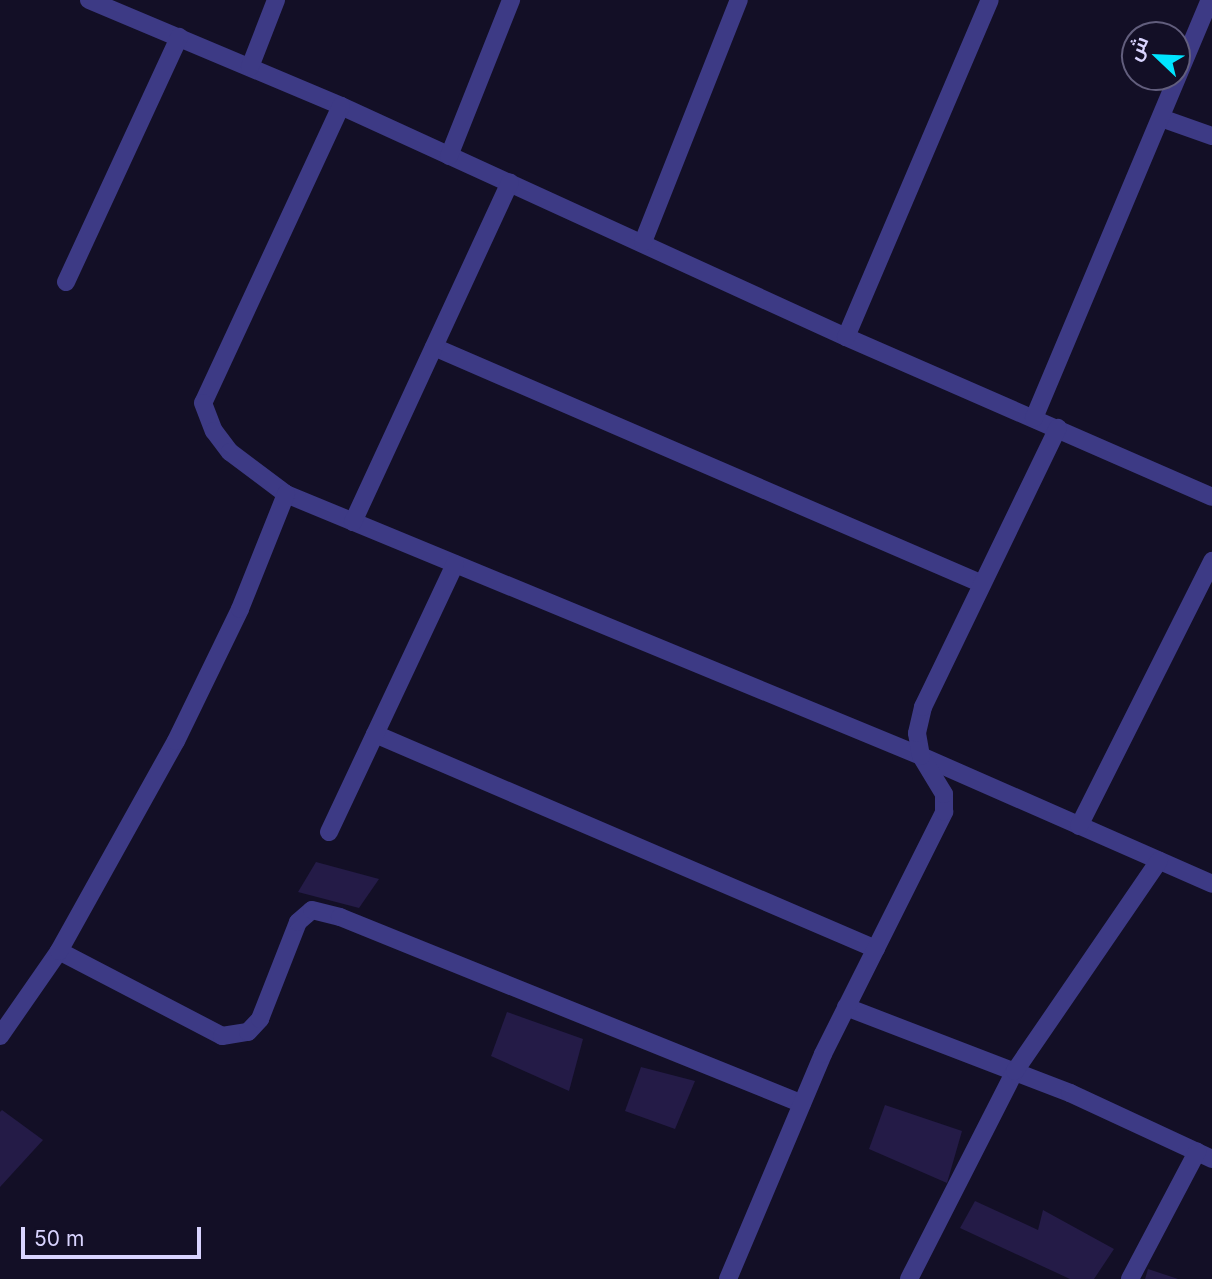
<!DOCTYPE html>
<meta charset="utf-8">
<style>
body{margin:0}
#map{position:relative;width:1212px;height:1279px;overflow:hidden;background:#130f26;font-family:Inter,Cairo,sans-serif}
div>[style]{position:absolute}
.building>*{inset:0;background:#241b47}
.street>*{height:18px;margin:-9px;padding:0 9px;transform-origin:9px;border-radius:9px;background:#3d3a85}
span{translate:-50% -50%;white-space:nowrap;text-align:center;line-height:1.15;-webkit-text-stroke:5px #130f26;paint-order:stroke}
.north{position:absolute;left:1121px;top:21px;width:70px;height:70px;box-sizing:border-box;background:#130f26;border:2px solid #625e7d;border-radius:50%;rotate:293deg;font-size:19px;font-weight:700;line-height:28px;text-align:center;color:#d9d4ff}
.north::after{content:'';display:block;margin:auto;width:24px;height:32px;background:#00e5ff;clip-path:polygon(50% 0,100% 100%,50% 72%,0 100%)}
.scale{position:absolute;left:21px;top:1227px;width:180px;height:32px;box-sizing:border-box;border:4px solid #d9d4ff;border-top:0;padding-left:9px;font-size:21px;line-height:24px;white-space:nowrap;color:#d9d4ff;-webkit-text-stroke:5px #130f26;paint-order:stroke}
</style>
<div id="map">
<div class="building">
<div style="clip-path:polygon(316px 862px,379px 879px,359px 908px,298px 892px)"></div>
<div style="clip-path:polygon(507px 1012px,583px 1039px,569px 1091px,491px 1056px)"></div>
<div style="clip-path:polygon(641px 1067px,695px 1081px,675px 1129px,625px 1111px)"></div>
<div style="clip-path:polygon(885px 1105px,962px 1131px,947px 1183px,869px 1149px)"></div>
<div style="clip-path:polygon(2px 1110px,43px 1140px,0 1187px,0 1112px)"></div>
<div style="clip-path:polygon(975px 1201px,1038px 1230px,1043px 1210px,1114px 1249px,1094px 1279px,1070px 1279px,960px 1228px)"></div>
<div style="clip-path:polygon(1148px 1269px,1178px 1279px,1145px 1279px)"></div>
</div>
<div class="street">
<div style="left:89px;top:0;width:273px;rotate:22.8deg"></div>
<div style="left:341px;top:106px;width:555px;rotate:24.58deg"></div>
<div style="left:846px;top:337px;width:399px;rotate:23.6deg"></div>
<div style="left:250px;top:67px;width:72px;rotate:-68.8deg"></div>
<div style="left:341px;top:106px;width:327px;rotate:114.9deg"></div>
<div style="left:203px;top:403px;width:30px;rotate:69deg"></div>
<div style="left:214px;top:431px;width:26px;rotate:53deg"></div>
<div style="left:230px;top:452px;width:70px;rotate:36.9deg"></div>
<div style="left:286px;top:494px;width:687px;rotate:22.42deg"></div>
<div style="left:921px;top:756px;width:318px;rotate:23.7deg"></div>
<div style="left:1161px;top:118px;width:54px;rotate:19.4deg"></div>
<div style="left:449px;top:156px;width:168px;rotate:-68.3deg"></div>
<div style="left:643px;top:242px;width:260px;rotate:-68.4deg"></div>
<div style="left:66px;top:282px;width:270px;rotate:-65.2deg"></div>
<div style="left:846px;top:337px;width:366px;rotate:-66.9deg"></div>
<div style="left:434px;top:347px;width:595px;rotate:23.38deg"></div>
<div style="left:1034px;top:418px;width:454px;rotate:-67.2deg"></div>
<div style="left:353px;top:522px;width:374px;rotate:-65.2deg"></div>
<div style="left:375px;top:734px;width:545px;rotate:23.23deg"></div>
<div style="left:1079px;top:826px;width:297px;rotate:-63.3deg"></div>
<div style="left:329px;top:832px;width:296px;rotate:-64.8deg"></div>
<div style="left:59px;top:951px;width:184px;rotate:27.5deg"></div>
<div style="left:222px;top:1036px;width:26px;rotate:-9deg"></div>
<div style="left:248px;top:1032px;width:18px;rotate:-47deg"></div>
<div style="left:260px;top:1019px;width:104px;rotate:-68.6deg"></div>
<div style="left:298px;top:922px;width:18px;rotate:-41deg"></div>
<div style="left:312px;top:910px;width:29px;rotate:14deg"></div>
<div style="left:340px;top:917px;width:498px;rotate:22deg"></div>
<div style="left:846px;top:1007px;width:240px;rotate:21deg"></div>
<div style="left:1070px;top:1093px;width:157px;rotate:24.9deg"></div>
<div style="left:0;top:1036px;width:103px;rotate:-55.2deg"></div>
<div style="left:59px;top:951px;width:240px;rotate:-60.9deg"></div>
<div style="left:176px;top:741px;width:147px;rotate:-64.1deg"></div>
<div style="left:240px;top:609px;width:124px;rotate:-68.2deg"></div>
<div style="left:728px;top:1279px;width:244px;rotate:-67.1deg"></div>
<div style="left:823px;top:1054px;width:271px;rotate:-63.4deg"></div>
<div style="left:944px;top:812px;width:18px;rotate:-90deg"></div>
<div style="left:944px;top:794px;width:44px;rotate:-121.2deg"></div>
<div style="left:921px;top:756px;width:23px;rotate:-100deg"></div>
<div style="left:917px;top:733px;width:27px;rotate:-77deg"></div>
<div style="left:923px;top:707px;width:310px;rotate:-64.2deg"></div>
<div style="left:909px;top:1279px;width:233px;rotate:-63deg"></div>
<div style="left:1015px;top:1071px;width:255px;rotate:-55.6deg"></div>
<div style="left:1130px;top:1279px;width:144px;rotate:-62.2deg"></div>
</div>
<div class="north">ش</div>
<div class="scale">50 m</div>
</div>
